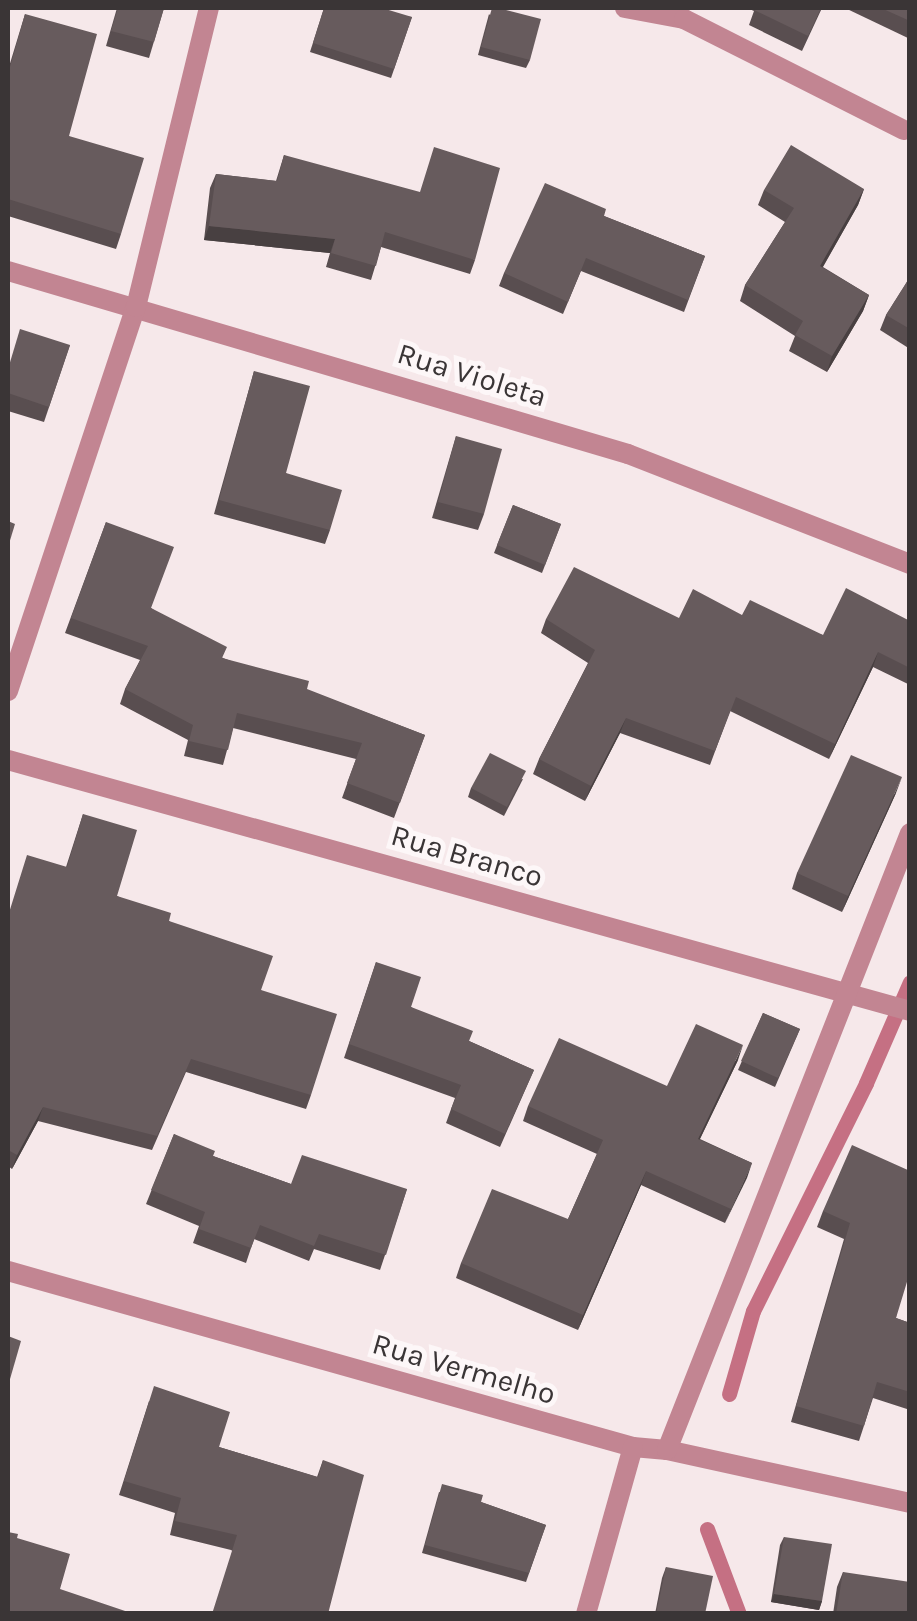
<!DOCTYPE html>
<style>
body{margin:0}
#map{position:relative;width:917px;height:1621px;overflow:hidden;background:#f6e8ea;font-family:Karla,sans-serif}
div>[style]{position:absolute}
.stream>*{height:15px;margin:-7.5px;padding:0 7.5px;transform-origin:7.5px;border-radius:7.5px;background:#c57083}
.lane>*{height:20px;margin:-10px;padding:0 10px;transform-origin:10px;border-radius:10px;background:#c28592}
.street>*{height:20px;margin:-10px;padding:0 10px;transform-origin:10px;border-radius:10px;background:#c28592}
.wall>*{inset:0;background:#594e50}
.shaded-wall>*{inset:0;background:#484041}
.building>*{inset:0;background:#675b5d}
span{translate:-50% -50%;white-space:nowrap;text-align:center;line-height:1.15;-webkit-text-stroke:10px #fdf7f8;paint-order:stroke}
.street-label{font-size:30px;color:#3a3536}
.frame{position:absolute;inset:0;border:10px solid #3a3536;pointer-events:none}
</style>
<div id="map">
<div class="stream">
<div style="left:729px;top:1394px;width:86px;rotate:-73.9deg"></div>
<div style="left:753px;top:1311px;width:254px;rotate:-63.6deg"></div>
<div style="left:866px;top:1083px;width:110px;rotate:-66.5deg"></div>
<div style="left:707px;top:1529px;width:91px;rotate:69.4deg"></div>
</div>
<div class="lane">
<div style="left:625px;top:8px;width:60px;rotate:10.6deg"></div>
<div style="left:684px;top:19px;width:246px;rotate:26.8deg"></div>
</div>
<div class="street">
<div style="left:8px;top:271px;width:646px;rotate:16.44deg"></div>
<div style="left:628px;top:454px;width:303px;rotate:21.3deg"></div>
<div style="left:8px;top:691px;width:405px;rotate:-71.6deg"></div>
<div style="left:136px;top:307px;width:308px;rotate:-76.3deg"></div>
<div style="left:8px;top:760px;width:936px;rotate:15.55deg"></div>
<div style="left:8px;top:1271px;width:649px;rotate:15.73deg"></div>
<div style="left:633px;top:1447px;width:34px;rotate:5deg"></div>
<div style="left:667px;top:1450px;width:249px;rotate:12.3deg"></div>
<div style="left:667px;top:1450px;width:663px;rotate:-68.5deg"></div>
<div style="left:586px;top:1614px;width:173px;rotate:-74.3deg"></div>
</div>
<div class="wall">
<div style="clip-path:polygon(117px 8px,164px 8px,149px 58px,106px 46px)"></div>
<div style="clip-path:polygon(324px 8px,412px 17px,391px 78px,310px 52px)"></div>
<div style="clip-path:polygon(747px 8px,822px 8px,802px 51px,749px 25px,754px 11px)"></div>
<div style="clip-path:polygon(845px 8px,910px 8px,910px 39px)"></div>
<div style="clip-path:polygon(25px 14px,69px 136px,121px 234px,116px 249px,8px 216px,8px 70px)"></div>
<div style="clip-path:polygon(489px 14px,530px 60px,526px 68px,478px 55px)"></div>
<div style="clip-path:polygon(284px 155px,475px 260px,470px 274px,381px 247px,371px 280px,326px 267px,330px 253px,204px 240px,210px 188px,216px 174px,276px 181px)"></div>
<div style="clip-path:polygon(864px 189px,858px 205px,823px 267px,869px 295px,863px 311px,827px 372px,789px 351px,795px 336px,740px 301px,745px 285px,785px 222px,758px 205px,764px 190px)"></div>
<div style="clip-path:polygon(604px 216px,705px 256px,684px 312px,581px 271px,563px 314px,499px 286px,504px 273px)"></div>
<div style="clip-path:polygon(910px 277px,910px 349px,880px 330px,886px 315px)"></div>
<div style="clip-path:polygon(70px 345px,44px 422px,8px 411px,8px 367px)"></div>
<div style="clip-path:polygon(254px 371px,286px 473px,330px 530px,325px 544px,214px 514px)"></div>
<div style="clip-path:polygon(456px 436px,484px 514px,478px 530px,432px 518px)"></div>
<div style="clip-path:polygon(513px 505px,561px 524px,542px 573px,494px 553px)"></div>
<div style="clip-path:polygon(106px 522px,151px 608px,223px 658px,425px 735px,394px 818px,342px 798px,356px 759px,233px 728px,223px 765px,184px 756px,188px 740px,120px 704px,125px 689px,140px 660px,65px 633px)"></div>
<div style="clip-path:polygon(742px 615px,823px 635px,910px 621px,910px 685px,873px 667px,829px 759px,730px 711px,710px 765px,620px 733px,585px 801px,533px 774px,539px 759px,588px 663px,541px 633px,546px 619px,679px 618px)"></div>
<div style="clip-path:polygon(523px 779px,504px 816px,468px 797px,471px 788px)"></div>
<div style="clip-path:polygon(896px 793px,842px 912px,792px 889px,797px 873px)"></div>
<div style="clip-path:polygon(83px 814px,117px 896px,169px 921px,261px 990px,311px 1095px,306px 1109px,186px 1072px,152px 1150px,38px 1121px,12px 1169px,8px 1166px,8px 914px,66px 867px)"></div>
<div style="clip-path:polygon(376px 962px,411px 1007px,469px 1041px,534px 1070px,500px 1147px,446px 1123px,455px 1098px,344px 1058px)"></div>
<div style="clip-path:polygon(763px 1013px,800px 1029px,775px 1087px,738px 1070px)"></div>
<div style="clip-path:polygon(738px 1060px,700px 1139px,752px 1163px,725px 1223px,641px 1185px,578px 1330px,456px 1278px,461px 1263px,568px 1219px,597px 1154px,523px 1121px,528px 1106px,667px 1086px)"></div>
<div style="clip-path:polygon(174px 1134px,213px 1156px,291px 1184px,407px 1189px,380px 1270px,314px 1249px,309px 1261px,254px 1239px,246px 1263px,193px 1243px,199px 1226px,146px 1204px)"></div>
<div style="clip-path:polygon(910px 1171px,896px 1318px,910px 1323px,910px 1410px,873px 1398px,859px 1441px,791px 1422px,844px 1239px,817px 1227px,823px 1211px)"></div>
<div style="clip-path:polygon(149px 1401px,219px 1447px,317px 1477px,323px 1460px,328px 1614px,231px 1550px,170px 1535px,175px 1513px,119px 1495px)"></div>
<div style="clip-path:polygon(439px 1492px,481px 1502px,546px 1525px,526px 1582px,422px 1553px)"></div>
<div style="clip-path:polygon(784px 1537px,822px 1601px,819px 1610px,771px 1602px,780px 1545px)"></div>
<div style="clip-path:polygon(666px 1567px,705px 1614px,655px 1614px,662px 1578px)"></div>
<div style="clip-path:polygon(843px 1572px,910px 1614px,833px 1614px,837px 1587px)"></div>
</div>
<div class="shaded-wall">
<div style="clip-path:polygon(864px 189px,858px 205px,814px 282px,820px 266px)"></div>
<div style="clip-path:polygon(209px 226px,335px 239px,330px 253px,204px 240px)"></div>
<div style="clip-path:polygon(869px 295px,863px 311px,827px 372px,832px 356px)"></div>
<div style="clip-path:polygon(878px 652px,873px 667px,829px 759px,835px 744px)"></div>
<div style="clip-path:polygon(626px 718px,620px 733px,585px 801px,591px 786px)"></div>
<div style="clip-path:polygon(902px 777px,896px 793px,842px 912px,848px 896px)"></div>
<div style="clip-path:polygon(743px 1045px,738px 1060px,693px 1153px,698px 1139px)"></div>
<div style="clip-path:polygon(43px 1107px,38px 1121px,12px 1169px,17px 1155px)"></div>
<div style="clip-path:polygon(752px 1163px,747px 1178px,725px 1223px,731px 1209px)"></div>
<div style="clip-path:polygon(646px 1171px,641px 1185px,578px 1330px,583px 1315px)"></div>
<div style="clip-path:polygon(774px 1594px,822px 1601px,819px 1610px,771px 1602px)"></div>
</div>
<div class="building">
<div style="clip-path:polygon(118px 8px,164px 8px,154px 42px,111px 31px)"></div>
<div style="clip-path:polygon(324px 8px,382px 8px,412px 17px,394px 69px,313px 43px)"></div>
<div style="clip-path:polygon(492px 8px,498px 8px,541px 19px,530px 60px,481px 47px)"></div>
<div style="clip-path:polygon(756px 8px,821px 8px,808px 36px,754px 10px)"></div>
<div style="clip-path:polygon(881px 8px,910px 8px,910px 21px)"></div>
<div style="clip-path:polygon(25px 14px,97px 34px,69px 136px,144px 158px,121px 234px,8px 199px,8px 74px)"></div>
<div style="clip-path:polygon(791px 145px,864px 189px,820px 266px,869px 295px,832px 356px,795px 335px,803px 321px,745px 285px,794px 208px,764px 190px)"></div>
<div style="clip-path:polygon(434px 147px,500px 168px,475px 260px,385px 232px,376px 266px,331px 253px,335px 239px,209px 226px,216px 174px,277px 181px,284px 155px,420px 192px)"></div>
<div style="clip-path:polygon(545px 183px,606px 209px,604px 216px,705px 256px,688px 300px,586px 258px,568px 302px,504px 273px)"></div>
<div style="clip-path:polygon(910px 277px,910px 329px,886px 315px)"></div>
<div style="clip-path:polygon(20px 329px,70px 345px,49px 407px,8px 393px,8px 369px)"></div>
<div style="clip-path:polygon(254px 371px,310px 386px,286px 473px,342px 490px,330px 530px,219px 500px)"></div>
<div style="clip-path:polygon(456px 436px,502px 449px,484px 514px,438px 502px)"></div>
<div style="clip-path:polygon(513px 505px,561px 524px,545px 565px,497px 545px)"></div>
<div style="clip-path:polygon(8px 521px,15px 524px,8px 547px)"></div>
<div style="clip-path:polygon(106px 522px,174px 547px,151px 608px,227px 647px,222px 658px,309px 681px,307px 689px,425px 735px,400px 803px,347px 783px,362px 743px,237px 713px,228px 750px,189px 741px,193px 725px,125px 689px,148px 646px,71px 618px)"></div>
<div style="clip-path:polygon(574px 567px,679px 618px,693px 589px,742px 615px,750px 600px,823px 635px,846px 588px,910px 621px,910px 668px,878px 652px,835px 744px,736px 697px,715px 751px,626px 718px,591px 786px,539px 759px,595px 650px,546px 619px)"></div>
<div style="clip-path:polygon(490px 753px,526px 771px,507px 807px,471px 788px)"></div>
<div style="clip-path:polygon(851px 755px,902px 777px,848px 896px,797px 873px)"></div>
<div style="clip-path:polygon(83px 814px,137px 830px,117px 896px,171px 913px,169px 921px,273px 956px,261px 990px,337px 1014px,311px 1095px,191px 1059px,157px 1136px,43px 1107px,17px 1155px,8px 1150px,8px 916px,27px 855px,67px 867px)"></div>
<div style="clip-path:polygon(376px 962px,421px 977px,411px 1007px,473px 1031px,469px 1041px,534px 1070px,505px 1134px,451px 1109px,461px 1085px,349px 1044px)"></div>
<div style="clip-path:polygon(763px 1013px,800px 1029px,778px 1078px,741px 1061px)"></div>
<div style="clip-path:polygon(696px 1024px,743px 1045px,698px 1139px,752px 1163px,731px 1209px,646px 1171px,583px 1315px,461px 1263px,492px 1189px,568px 1219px,603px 1140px,528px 1106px,559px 1038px,667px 1086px)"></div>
<div style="clip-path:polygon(174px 1134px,215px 1151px,213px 1156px,291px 1184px,302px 1155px,407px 1189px,386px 1255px,319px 1234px,314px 1246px,260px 1225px,251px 1248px,199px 1229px,205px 1212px,151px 1190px)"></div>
<div style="clip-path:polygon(852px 1145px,910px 1171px,910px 1272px,896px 1318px,910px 1323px,910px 1392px,877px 1382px,864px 1426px,796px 1406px,850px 1223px,823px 1211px)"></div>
<div style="clip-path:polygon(8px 1336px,21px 1341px,8px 1386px)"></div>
<div style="clip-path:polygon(154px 1386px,230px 1412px,219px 1447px,318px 1477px,323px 1460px,364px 1475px,328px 1614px,212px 1614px,237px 1535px,175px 1521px,181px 1498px,124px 1481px)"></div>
<div style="clip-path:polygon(442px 1484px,483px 1495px,481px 1502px,546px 1525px,529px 1573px,425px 1545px)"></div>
<div style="clip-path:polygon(8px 1532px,18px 1534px,17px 1538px,70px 1554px,60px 1589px,134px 1614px,8px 1614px)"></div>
<div style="clip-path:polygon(784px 1537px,832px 1544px,822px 1601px,774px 1594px)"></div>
<div style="clip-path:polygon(666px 1567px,713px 1576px,705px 1614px,656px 1614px)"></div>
<div style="clip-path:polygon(843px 1572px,910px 1582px,910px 1614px,836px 1614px)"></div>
</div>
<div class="street-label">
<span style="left:472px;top:375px;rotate:17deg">Rua Violeta</span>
<span style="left:467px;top:856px;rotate:16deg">Rua Branco</span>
<span style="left:464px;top:1369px;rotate:16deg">Rua Vermelho</span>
</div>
<div class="frame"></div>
</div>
